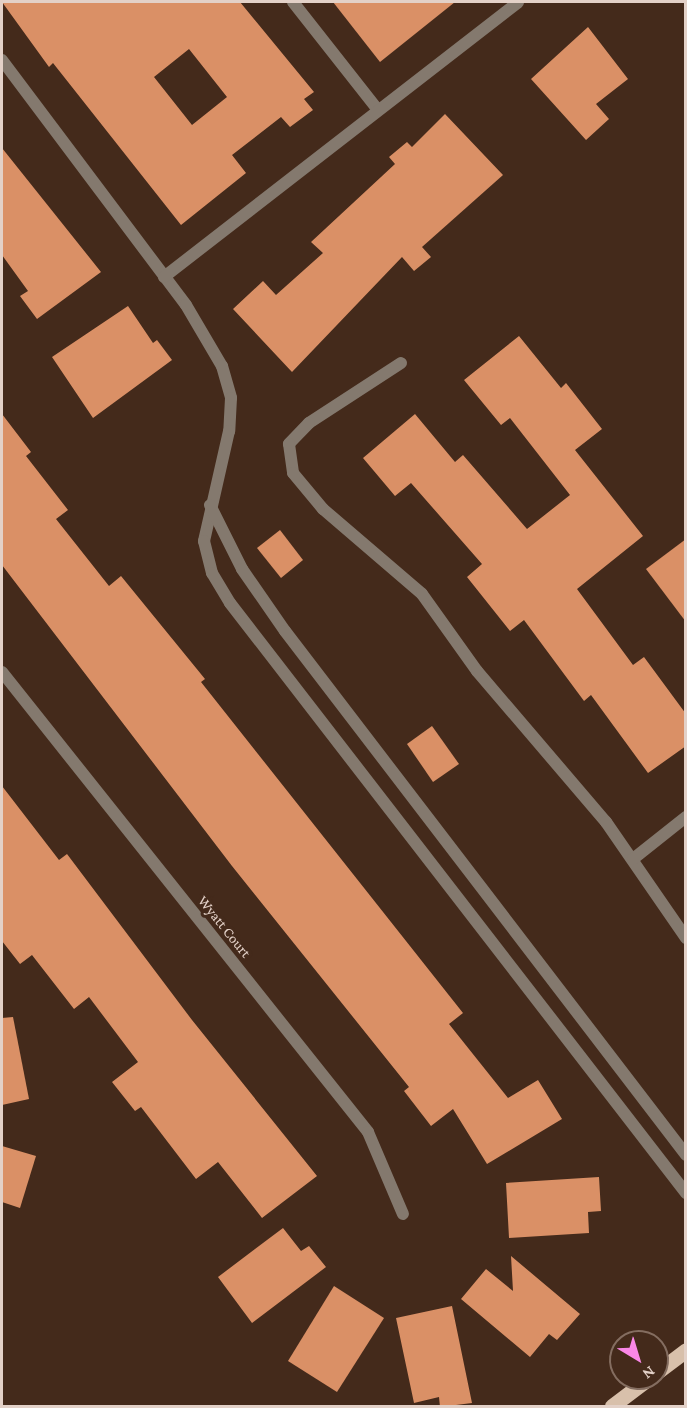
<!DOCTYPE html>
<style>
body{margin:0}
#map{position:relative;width:687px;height:1408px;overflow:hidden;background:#442a1b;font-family:"Crimson Pro",serif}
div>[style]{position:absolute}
.building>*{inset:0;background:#da9066}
.lane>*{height:12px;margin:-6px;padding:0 6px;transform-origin:6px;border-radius:6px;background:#84796e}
.street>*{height:12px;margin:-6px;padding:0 6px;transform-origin:6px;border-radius:6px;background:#84796e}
.primary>*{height:15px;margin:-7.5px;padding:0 7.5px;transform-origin:7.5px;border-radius:7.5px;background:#d8c0ab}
span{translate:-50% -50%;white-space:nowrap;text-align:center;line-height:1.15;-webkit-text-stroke:6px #442a1b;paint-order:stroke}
.street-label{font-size:15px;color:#e3d1c8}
.frame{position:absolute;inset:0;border:3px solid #e3d1c8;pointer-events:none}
.north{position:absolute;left:609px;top:1330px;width:60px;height:60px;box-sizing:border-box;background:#442a1b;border:2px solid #846d60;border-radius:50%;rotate:142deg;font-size:16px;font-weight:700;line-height:24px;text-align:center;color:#e3d1c8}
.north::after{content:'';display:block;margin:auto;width:21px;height:27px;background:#fa87e7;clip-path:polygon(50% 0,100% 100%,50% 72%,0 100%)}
</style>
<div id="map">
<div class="building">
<div style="clip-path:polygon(evenodd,2px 2px,240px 2px,314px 92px,304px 99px,313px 110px,290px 127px,281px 117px,232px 155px,246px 173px,181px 225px,53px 63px,49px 67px,2px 2px,189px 49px,227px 97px,192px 125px,154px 77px,189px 49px)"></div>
<div style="clip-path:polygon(333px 2px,455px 2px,380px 62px)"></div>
<div style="clip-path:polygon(588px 27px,628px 79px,596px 104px,609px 119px,586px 140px,531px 79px)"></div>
<div style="clip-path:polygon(445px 114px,503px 175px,422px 247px,431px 257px,414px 271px,402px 257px,292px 372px,233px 309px,263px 281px,276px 295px,323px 253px,311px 242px,395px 164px,389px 157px,407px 142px,412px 147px)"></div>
<div style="clip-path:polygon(2px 148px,101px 272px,37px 319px,20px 296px,28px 291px,2px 255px)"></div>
<div style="clip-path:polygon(128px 306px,153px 343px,157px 340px,172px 360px,93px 418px,52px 357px)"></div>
<div style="clip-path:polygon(519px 336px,561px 388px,566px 383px,602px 429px,575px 450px,643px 536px,577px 589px,633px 665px,644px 657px,686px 714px,686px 746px,648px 773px,591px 695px,584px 701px,524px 620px,510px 631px,467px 577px,482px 564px,411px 483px,395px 496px,363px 458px,415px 414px,455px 462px,463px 455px,527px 529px,570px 495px,510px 418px,501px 425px,464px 380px)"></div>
<div style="clip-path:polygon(2px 414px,31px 452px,26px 456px,68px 510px,56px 519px,109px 586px,121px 576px,205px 679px,201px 682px,463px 1013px,449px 1024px,508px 1098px,538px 1080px,562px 1119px,487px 1164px,453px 1109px,431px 1126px,404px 1091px,409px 1087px,232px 866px,2px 565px)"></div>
<div style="clip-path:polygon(280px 530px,303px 560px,281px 578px,257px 548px)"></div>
<div style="clip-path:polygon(686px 539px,686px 622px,646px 569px)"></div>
<div style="clip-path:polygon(432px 726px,459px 764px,433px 782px,407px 744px)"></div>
<div style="clip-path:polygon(2px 786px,59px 860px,67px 854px,192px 1020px,317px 1176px,262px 1218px,218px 1162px,196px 1179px,141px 1107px,135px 1111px,112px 1082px,138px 1062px,89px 997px,74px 1009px,32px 955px,20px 964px,2px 941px)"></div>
<div style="clip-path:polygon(13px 1017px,29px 1099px,2px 1105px,2px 1018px)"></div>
<div style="clip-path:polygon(2px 1146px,36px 1156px,20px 1208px,2px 1202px)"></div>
<div style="clip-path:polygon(599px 1177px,601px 1211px,588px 1212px,589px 1233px,509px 1238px,506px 1183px)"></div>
<div style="clip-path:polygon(283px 1228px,301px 1251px,309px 1246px,326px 1267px,252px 1323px,218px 1277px)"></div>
<div style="clip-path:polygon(511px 1256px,580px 1314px,557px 1340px,549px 1334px,530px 1357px,461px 1299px,486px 1269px,513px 1291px)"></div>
<div style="clip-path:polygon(334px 1286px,384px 1318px,337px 1392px,288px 1361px)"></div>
<div style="clip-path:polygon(452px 1306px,472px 1403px,440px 1407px,439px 1397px,414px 1403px,396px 1318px)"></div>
</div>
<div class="lane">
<div style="left:401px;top:363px;width:110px;rotate:146.9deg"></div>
<div style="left:309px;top:423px;width:29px;rotate:134deg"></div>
<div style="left:289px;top:444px;width:29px;rotate:82deg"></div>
<div style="left:293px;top:473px;width:47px;rotate:50.2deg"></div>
<div style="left:323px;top:509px;width:130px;rotate:40.6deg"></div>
<div style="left:422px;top:594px;width:95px;rotate:54.5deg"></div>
<div style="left:477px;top:671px;width:199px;rotate:49.5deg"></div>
<div style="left:606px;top:822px;width:141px;rotate:55.4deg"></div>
<div style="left:633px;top:859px;width:68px;rotate:-38.4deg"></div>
</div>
<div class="street">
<div style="left:293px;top:2px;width:137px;rotate:51.8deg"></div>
<div style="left:2px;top:60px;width:306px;rotate:53.1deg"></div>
<div style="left:186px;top:305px;width:71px;rotate:59.5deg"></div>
<div style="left:222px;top:366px;width:33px;rotate:74deg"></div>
<div style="left:231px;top:398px;width:33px;rotate:93deg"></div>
<div style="left:229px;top:431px;width:113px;rotate:102.8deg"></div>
<div style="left:204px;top:541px;width:33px;rotate:76deg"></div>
<div style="left:212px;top:573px;width:35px;rotate:59deg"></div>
<div style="left:230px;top:603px;width:746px;rotate:52.3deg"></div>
<div style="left:164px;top:277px;width:448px;rotate:-37.8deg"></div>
<div style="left:210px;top:505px;width:72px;rotate:63.4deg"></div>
<div style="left:242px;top:569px;width:75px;rotate:55.3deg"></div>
<div style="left:285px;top:631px;width:660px;rotate:52.57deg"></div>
<div style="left:2px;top:672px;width:588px;rotate:51.49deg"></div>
<div style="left:368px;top:1132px;width:89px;rotate:66.9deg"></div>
</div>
<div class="primary">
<div style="left:657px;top:1372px;width:36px;rotate:-37deg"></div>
<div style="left:612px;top:1406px;width:46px;rotate:-37.1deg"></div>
</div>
<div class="street-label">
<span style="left:224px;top:927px;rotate:51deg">Wyatt Court</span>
</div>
<div class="frame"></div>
<div class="north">N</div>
</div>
